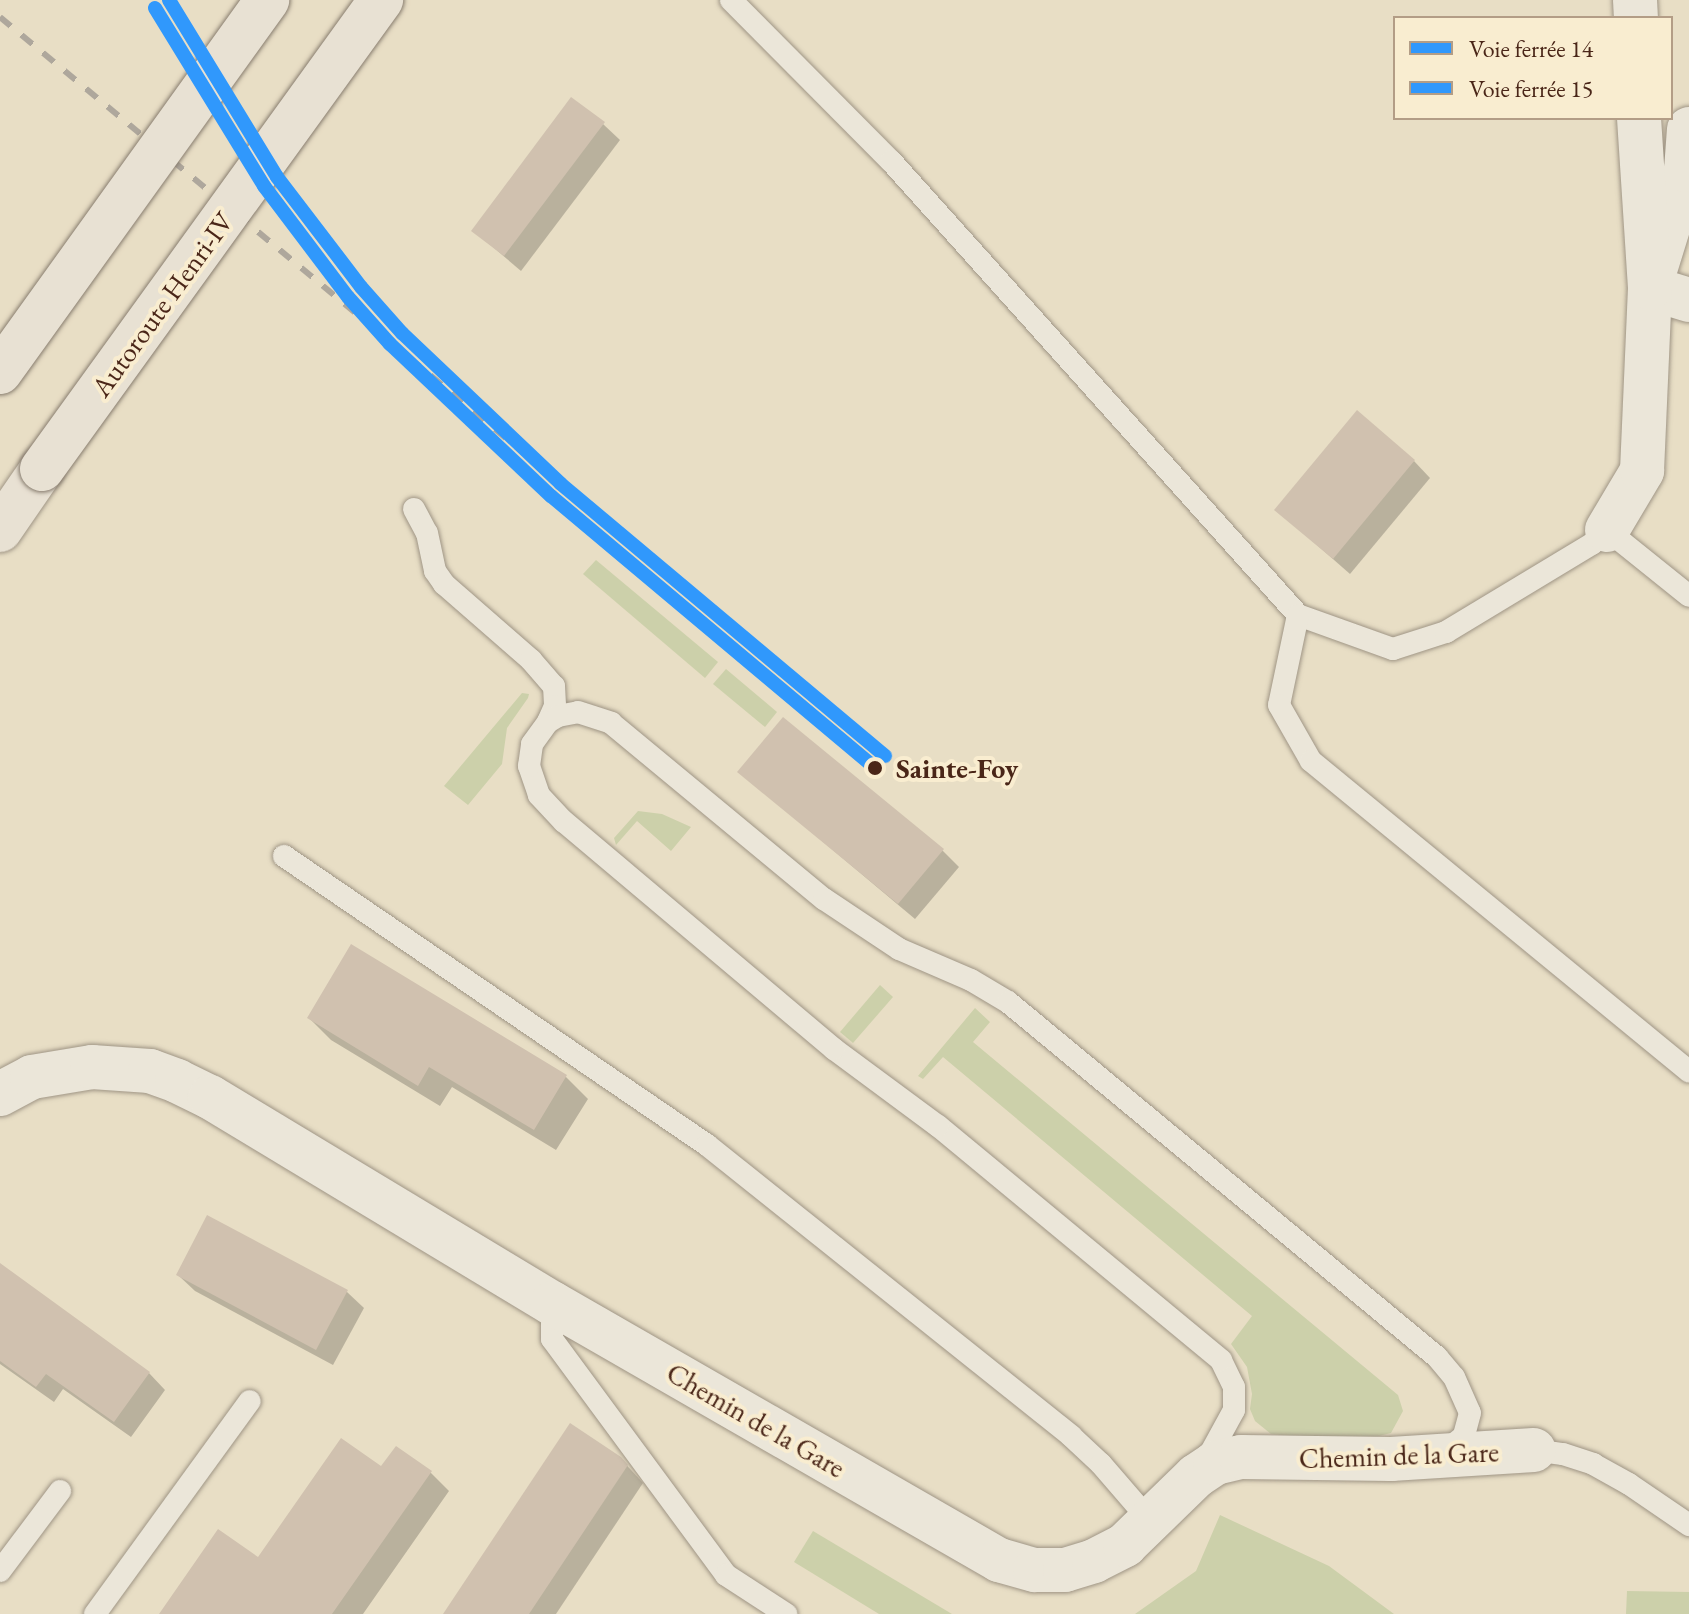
<!DOCTYPE html>
<meta charset="utf-8">
<style>
body{margin:0}
#map{position:relative;width:1689px;height:1614px;overflow:hidden;background:#e8dec5;font-family:"EB Garamond",serif}
div>[style]{position:absolute}
.green>*{inset:0;background:#ccd0aa}
.shadow>*{inset:0;background:#0003}
.building>*{inset:0;background:#d0c1af}
.roads{filter:drop-shadow(0 0 2px #9f9585) drop-shadow(0 0 2px #9f9585)}
.lane>*{height:22px;margin:-11px;padding:0 11px;transform-origin:11px;border-radius:11px;background:#ebe6d9}
.street>*{height:44px;margin:-22px;padding:0 22px;transform-origin:22px;border-radius:22px;background:#ebe6d9}
.highway>*{height:44px;margin:-22px;padding:0 22px;transform-origin:22px;border-radius:22px;background:#e8e1d3}
.rail>*{height:6px;margin-top:-3px;transform-origin:0;background:repeating-linear-gradient(90deg,#aea79c 0 14px,transparent 0 28px)}
.bridges{filter:drop-shadow(0 0 2px #887d6f) drop-shadow(0 0 2px #887d6f)}
.highway-bridge>*{height:44px;margin:-22px;padding:0 22px;transform-origin:22px;border-radius:22px;background:#e8e1d3}
.rail-1>*{height:14px;margin:-7px;padding:0 7px;transform-origin:7px;border-radius:7px;background:#3098fc}
.rail-2>*{height:14px;margin:-7px;padding:0 7px;transform-origin:7px;border-radius:7px;background:#3098fc}
.dots>*{width:22px;height:22px;translate:-50% -50%;box-sizing:border-box;border:4px solid #f9edd0;border-radius:50%}
span{translate:-50% -50%;white-space:nowrap;text-align:center;line-height:1.15;-webkit-text-stroke:8px #f9edd0;paint-order:stroke}
.street-label{font-size:28px;color:#4a2618}
.stop-label{font-size:28px;color:#4a2618;font-weight:700}
.left{translate:0 -50%;text-align:left}
.legend{position:absolute;left:1393px;top:16px;width:280px;height:104px;box-sizing:border-box;background:#f9edd0;border:2px solid #b39d86;margin:0;padding:10px 14px;list-style:none;font-size:24px;color:#4a2618}
.legend li{display:flex;align-items:center;gap:16px;height:40px}
.legend b{width:40px;border:2px solid #b39d86}
</style>
<div id="map">
<div class="green">
<div style="clip-path:polygon(596px 560px,718px 662px,705px 678px,583px 574px)"></div>
<div style="clip-path:polygon(726px 669px,777px 712px,765px 727px,713px 684px)"></div>
<div style="clip-path:polygon(522px 693px,529px 694px,528px 698px,507px 728px,502px 764px,468px 805px,444px 786px)"></div>
<div style="clip-path:polygon(638px 811px,662px 814px,691px 827px,671px 851px,637px 821px,616px 845px,614px 838px)"></div>
<div style="clip-path:polygon(880px 985px,893px 997px,853px 1043px,840px 1032px)"></div>
<div style="clip-path:polygon(975px 1008px,990px 1022px,973px 1042px,1398px 1395px,1403px 1411px,1391px 1433px,1371px 1438px,1324px 1440px,1271px 1434px,1255px 1421px,1250px 1409px,1252px 1394px,1247px 1367px,1231px 1344px,1252px 1316px,943px 1057px,923px 1079px,918px 1076px)"></div>
<div style="clip-path:polygon(1220px 1515px,1329px 1566px,1394px 1614px,1135px 1614px,1196px 1571px)"></div>
<div style="clip-path:polygon(813px 1531px,952px 1614px,879px 1614px,794px 1562px)"></div>
<div style="clip-path:polygon(1627px 1591px,1689px 1592px,1689px 1614px,1626px 1614px)"></div>
</div>
<div class="shadow">
<div style="clip-path:polygon(603px 124px,620px 140px,521px 271px,473px 230px)"></div>
<div style="clip-path:polygon(1414px 461px,1430px 478px,1350px 574px,1277px 510px)"></div>
<div style="clip-path:polygon(740px 772px,942px 850px,959px 867px,915px 919px)"></div>
<div style="clip-path:polygon(352px 947px,566px 1077px,588px 1099px,556px 1150px,452px 1087px,440px 1106px,331px 1040px,309px 1018px)"></div>
<div style="clip-path:polygon(0 1266px,149px 1373px,165px 1390px,131px 1437px,63px 1389px,54px 1402px,0 1364px)"></div>
<div style="clip-path:polygon(178px 1275px,347px 1292px,364px 1308px,333px 1365px,195px 1291px)"></div>
<div style="clip-path:polygon(620px 1458px,643px 1483px,556px 1614px,449px 1614px)"></div>
<div style="clip-path:polygon(382px 1469px,430px 1472px,449px 1491px,363px 1614px,169px 1614px,259px 1560px)"></div>
</div>
<div class="building">
<div style="clip-path:polygon(571px 97px,605px 122px,504px 256px,471px 231px)"></div>
<div style="clip-path:polygon(1357px 410px,1415px 460px,1333px 559px,1274px 510px)"></div>
<div style="clip-path:polygon(783px 717px,944px 849px,898px 904px,737px 772px)"></div>
<div style="clip-path:polygon(351px 944px,567px 1075px,534px 1130px,429px 1067px,418px 1086px,307px 1018px)"></div>
<div style="clip-path:polygon(207px 1215px,348px 1290px,316px 1350px,176px 1275px)"></div>
<div style="clip-path:polygon(0 1263px,150px 1372px,114px 1422px,46px 1374px,36px 1387px,0 1361px)"></div>
<div style="clip-path:polygon(570px 1423px,621px 1457px,628px 1465px,529px 1614px,443px 1614px)"></div>
<div style="clip-path:polygon(341px 1438px,381px 1466px,396px 1446px,432px 1471px,332px 1614px,159px 1614px,218px 1529px,258px 1557px)"></div>
</div>
<div class="roads">
<div class="lane">
<div style="left:731px;top:0;width:227px;rotate:45.2deg"></div>
<div style="left:891px;top:161px;width:610px;rotate:48.12deg"></div>
<div style="left:1298px;top:615px;width:101px;rotate:19.7deg"></div>
<div style="left:1393px;top:649px;width:56px;rotate:-17.8deg"></div>
<div style="left:1446px;top:632px;width:170px;rotate:-31.1deg"></div>
<div style="left:1592px;top:544px;width:21px;rotate:-43deg"></div>
<div style="left:1607px;top:530px;width:105px;rotate:38.8deg"></div>
<div style="left:414px;top:509px;width:27px;rotate:62deg"></div>
<div style="left:427px;top:533px;width:39px;rotate:78deg"></div>
<div style="left:435px;top:571px;width:16px;rotate:55deg"></div>
<div style="left:444px;top:584px;width:116px;rotate:41.1deg"></div>
<div style="left:531px;top:660px;width:35px;rotate:49deg"></div>
<div style="left:554px;top:686px;width:20px;rotate:87deg"></div>
<div style="left:555px;top:706px;width:17px;rotate:114deg"></div>
<div style="left:1298px;top:615px;width:92px;rotate:101.9deg"></div>
<div style="left:1279px;top:705px;width:64px;rotate:60.3deg"></div>
<div style="left:1311px;top:761px;width:489px;rotate:39.4deg"></div>
<div style="left:284px;top:856px;width:512px;rotate:34.34deg"></div>
<div style="left:707px;top:1145px;width:466px;rotate:38.6deg"></div>
<div style="left:1071px;top:1436px;width:41px;rotate:43deg"></div>
<div style="left:1101px;top:1464px;width:77px;rotate:49.2deg"></div>
<div style="left:552px;top:1303px;width:36px;rotate:90deg"></div>
<div style="left:552px;top:1339px;width:293px;rotate:53.6deg"></div>
<div style="left:726px;top:1575px;width:72px;rotate:33deg"></div>
<div style="left:1534px;top:1450px;width:29px;rotate:8deg"></div>
<div style="left:1563px;top:1454px;width:32px;rotate:18deg"></div>
<div style="left:1593px;top:1464px;width:41px;rotate:29.1deg"></div>
<div style="left:1629px;top:1484px;width:73px;rotate:34.3deg"></div>
<div style="left:1205px;top:1463px;width:60px;rotate:-61.3deg"></div>
<div style="left:1234px;top:1410px;width:23px;rotate:-90deg"></div>
<div style="left:1234px;top:1387px;width:30px;rotate:-116deg"></div>
<div style="left:1221px;top:1360px;width:367px;rotate:-140.4deg"></div>
<div style="left:938px;top:1126px;width:129px;rotate:-143.5deg"></div>
<div style="left:834px;top:1049px;width:353px;rotate:-139.9deg"></div>
<div style="left:564px;top:822px;width:37px;rotate:-133deg"></div>
<div style="left:539px;top:795px;width:31px;rotate:-109deg"></div>
<div style="left:529px;top:766px;width:22px;rotate:-82deg"></div>
<div style="left:532px;top:744px;width:27px;rotate:-54deg"></div>
<div style="left:548px;top:722px;width:12px;rotate:-31deg"></div>
<div style="left:558px;top:716px;width:20px;rotate:-11deg"></div>
<div style="left:578px;top:712px;width:35px;rotate:18deg"></div>
<div style="left:611px;top:723px;width:276px;rotate:39.6deg"></div>
<div style="left:824px;top:899px;width:90px;rotate:33.7deg"></div>
<div style="left:899px;top:949px;width:78px;rotate:23.3deg"></div>
<div style="left:971px;top:980px;width:43px;rotate:30.7deg"></div>
<div style="left:1008px;top:1002px;width:557px;rotate:39.61deg"></div>
<div style="left:1437px;top:1357px;width:26px;rotate:50deg"></div>
<div style="left:1454px;top:1377px;width:39px;rotate:66deg"></div>
<div style="left:1470px;top:1413px;width:24px;rotate:105deg"></div>
<div style="left:1464px;top:1436px;width:26px;rotate:141deg"></div>
<div style="left:0;top:1571px;width:100px;rotate:-53.1deg"></div>
<div style="left:95px;top:1614px;width:263px;rotate:-54deg"></div>
</div>
<div class="street">
<div style="left:1635px;top:0;width:18px;rotate:87deg"></div>
<div style="left:1656px;top:267px;width:102px;rotate:-72.8deg"></div>
<div style="left:1686px;top:170px;width:41px;rotate:-85.8deg"></div>
<div style="left:1650px;top:288px;width:41px;rotate:17.1deg"></div>
<div style="left:1607px;top:530px;width:69px;rotate:-59.3deg"></div>
<div style="left:1642px;top:471px;width:183px;rotate:-87.5deg"></div>
<div style="left:1650px;top:288px;width:170px;rotate:-93.7deg"></div>
<div style="left:0;top:1094px;width:36px;rotate:-28deg"></div>
<div style="left:32px;top:1077px;width:61px;rotate:-9.5deg"></div>
<div style="left:92px;top:1067px;width:58px;rotate:3.9deg"></div>
<div style="left:150px;top:1071px;width:29px;rotate:20deg"></div>
<div style="left:177px;top:1081px;width:37px;rotate:26deg"></div>
<div style="left:210px;top:1097px;width:399px;rotate:31.1deg"></div>
<div style="left:552px;top:1303px;width:516px;rotate:29.9deg"></div>
<div style="left:999px;top:1560px;width:37px;rotate:16deg"></div>
<div style="left:1035px;top:1570px;width:30px"></div>
<div style="left:1065px;top:1570px;width:30px;rotate:-17deg"></div>
<div style="left:1094px;top:1561px;width:35px;rotate:-27deg"></div>
<div style="left:1125px;top:1545px;width:99px;rotate:-44.2deg"></div>
<div style="left:1196px;top:1476px;width:23px;rotate:-34deg"></div>
<div style="left:1215px;top:1463px;width:27px;rotate:-13deg"></div>
<div style="left:1241px;top:1457px;width:150px;rotate:0.8deg"></div>
<div style="left:1391px;top:1459px;width:143px;rotate:-3.6deg"></div>
</div>
<div class="highway">
<div style="left:0;top:530px;width:74px;rotate:-55.5deg"></div>
</div>
</div>
<div class="rail">
<div style="left:0;top:17px;width:730px;rotate:39.78deg"></div>
</div>
<div class="bridges">
<div class="highway-bridge">
<div style="left:0;top:372px;width:458px;rotate:-54.3deg"></div>
<div style="left:42px;top:469px;width:579px;rotate:-54.14deg"></div>
</div>
</div>
<div class="rail-1">
<div style="left:169px;top:0;width:207px;rotate:58.6deg"></div>
<div style="left:277px;top:177px;width:138px;rotate:52.6deg"></div>
<div style="left:361px;top:287px;width:62px;rotate:48.3deg"></div>
<div style="left:402px;top:333px;width:219px;rotate:43.5deg"></div>
<div style="left:561px;top:484px;width:423px;rotate:40deg"></div>
</div>
<div class="rail-2">
<div style="left:155px;top:8px;width:209px;rotate:58.5deg"></div>
<div style="left:264px;top:186px;width:139px;rotate:52.9deg"></div>
<div style="left:348px;top:297px;width:63px;rotate:48.2deg"></div>
<div style="left:390px;top:344px;width:221px;rotate:43.4deg"></div>
<div style="left:551px;top:496px;width:423px;rotate:40deg"></div>
</div>
<div class="dots">
<div style="left:875px;top:768px;background:#4a2618"></div>
</div>
<div class="street-label">
<span style="left:162px;top:304px;rotate:-54deg">Autoroute Henri-IV</span>
<span style="left:756px;top:1420px;rotate:30deg">Chemin de la Gare</span>
<span style="left:1399px;top:1455px;rotate:-2deg">Chemin de la Gare</span>
</div>
<div class="stop-label">
<span class="left" style="left:896px;top:768px">Sainte-Foy</span>
</div>
<ul class="legend">
<li><b style="height:10px;background:#3098fc"></b>Voie ferrée 14</li>
<li><b style="height:10px;background:#3098fc"></b>Voie ferrée 15</li>
</ul>
</div>
